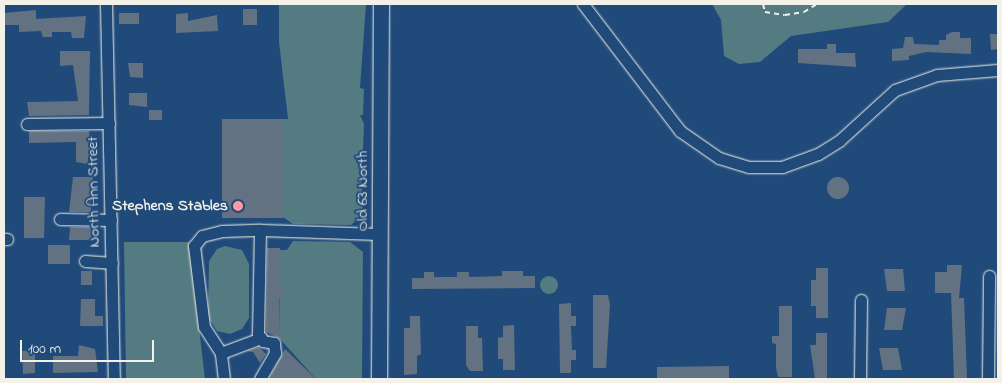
<!DOCTYPE html>
<style>
body{margin:0}
#map{position:relative;width:1002px;height:383px;overflow:hidden;background:#1f4a7a;font-family:"Indie Flower",sans-serif}
div>[style]{position:absolute}
.green>*{inset:0;background:#547b82}
.round{border-radius:50%}
.building>*{inset:0;background:#637282}
.path>*{height:2px;margin-top:-1px;transform-origin:0;background:repeating-linear-gradient(90deg,#f4f1e8 0 5px,transparent 0 9px)}
.roads{filter:drop-shadow(0 0 1px #f4f1e8) drop-shadow(0 0 1px #f4f1e8)}
.minor>*{height:11px;margin:-5.5px;padding:0 5.5px;transform-origin:5.5px;border-radius:5.5px;background:#1f4a7a}
.major>*{height:15px;margin:-7.5px;padding:0 7.5px;transform-origin:7.5px;border-radius:7.5px;background:#1f4a7a}
.dots>*{width:14px;height:14px;translate:-50% -50%;box-sizing:border-box;border:2px solid #1f4a7a;border-radius:50%}
span{translate:-50% -50%;white-space:nowrap;text-align:center;line-height:1.15;-webkit-text-stroke:4px #1f4a7a;paint-order:stroke}
.street-label{font-size:16px;color:#f4f1e8}
.poi-label{font-size:16px;color:#f4f1e8;font-weight:700}
.right{translate:-100% -50%;text-align:right}
.frame{position:absolute;inset:0;border:5px solid #f4f1e8;pointer-events:none}
.scale{position:absolute;left:20px;top:340px;width:134px;height:22px;box-sizing:border-box;border:2px solid #f4f1e8;border-top:0;padding-left:6px;font-size:15px;line-height:18px;white-space:nowrap;color:#f4f1e8;-webkit-text-stroke:4px #1f4a7a;paint-order:stroke}
</style>
<div id="map">
<div class="green">
<div style="clip-path:polygon(279px 4px,366px 4px,360px 88px,364px 89px,363px 115px,360px 115px,364px 124px,363px 150px,360px 151px,363px 214px,351px 225px,293px 224px,283px 217px,283px 119px,288px 119px,279px 42px)"></div>
<div style="clip-path:polygon(712px 4px,907px 4px,888px 22px,791px 36px,760px 62px,739px 64px,724px 56px,721px 20px)"></div>
<div style="clip-path:polygon(293px 241px,350px 242px,363px 252px,362px 379px,316px 379px,279px 338px,280px 250px,287px 250px)"></div>
<div style="clip-path:polygon(124px 242px,189px 242px,205px 379px,126px 379px)"></div>
<div style="clip-path:polygon(225px 246px,242px 250px,249px 264px,249px 318px,242px 329px,230px 334px,217px 331px,208px 317px,209px 261px,217px 249px)"></div>
<div class="round" style="left:540px;top:276px;width:18px;height:18px"></div>
</div>
<div class="building">
<div style="clip-path:polygon(243px 9px,257px 9px,257px 25px,243px 25px)"></div>
<div style="clip-path:polygon(36px 10px,36px 19px,86px 16px,84px 38px,72px 38px,71px 32px,52px 32px,52px 37px,43px 37px,41px 31px,19px 32px,19px 25px,4px 25px,4px 13px)"></div>
<div style="clip-path:polygon(119px 13px,139px 13px,139px 24px,119px 24px)"></div>
<div style="clip-path:polygon(188px 13px,188px 21px,217px 15px,218px 31px,176px 33px,176px 14px)"></div>
<div style="clip-path:polygon(952px 32px,960px 32px,960px 38px,971px 38px,971px 54px,926px 52px,909px 56px,909px 60px,892px 61px,892px 49px,903px 48px,905px 37px,913px 37px,914px 44px,939px 45px,939px 40px,946px 40px,946px 35px)"></div>
<div style="clip-path:polygon(990px 34px,998px 34px,998px 49px,991px 50px)"></div>
<div style="clip-path:polygon(827px 44px,836px 44px,836px 53px,855px 53px,856px 67px,798px 63px,798px 49px,827px 49px)"></div>
<div style="clip-path:polygon(60px 51px,90px 51px,89px 115px,29px 116px,27px 102px,78px 101px,73px 65px,60px 66px)"></div>
<div style="clip-path:polygon(128px 63px,143px 63px,143px 78px,130px 77px)"></div>
<div style="clip-path:polygon(129px 93px,147px 93px,147px 107px,129px 105px)"></div>
<div style="clip-path:polygon(149px 110px,162px 110px,162px 120px,149px 120px)"></div>
<div style="clip-path:polygon(222px 119px,283px 119px,283px 218px,222px 218px)"></div>
<div style="clip-path:polygon(29px 131px,89px 131px,92px 157px,88px 157px,88px 164px,76px 162px,76px 142px,29px 143px)"></div>
<div style="clip-path:polygon(73px 177px,93px 177px,91px 212px,69px 212px)"></div>
<div class="round" style="left:827px;top:177px;width:22px;height:22px"></div>
<div style="clip-path:polygon(24px 197px,45px 197px,44px 238px,24px 238px)"></div>
<div style="clip-path:polygon(70px 227px,92px 227px,91px 240px,69px 240px)"></div>
<div style="clip-path:polygon(48px 245px,70px 245px,70px 264px,48px 264px)"></div>
<div style="clip-path:polygon(267px 248px,280px 248px,280px 288px,284px 288px,284px 298px,279px 298px,279px 338px,266px 332px)"></div>
<div style="clip-path:polygon(947px 265px,962px 265px,959px 298px,964px 298px,967px 379px,954px 379px,951px 293px,935px 293px,935px 272px,947px 272px)"></div>
<div style="clip-path:polygon(816px 268px,828px 268px,828px 318px,816px 318px,816px 306px,811px 306px,811px 280px,816px 280px)"></div>
<div style="clip-path:polygon(884px 269px,903px 269px,905px 291px,887px 291px)"></div>
<div style="clip-path:polygon(81px 271px,92px 271px,92px 285px,81px 285px)"></div>
<div style="clip-path:polygon(502px 271px,523px 271px,523px 276px,535px 276px,535px 288px,412px 289px,412px 278px,424px 278px,424px 272px,434px 272px,434px 277px,457px 277px,457px 272px,469px 272px,469px 277px,502px 276px)"></div>
<div style="clip-path:polygon(593px 295px,608px 295px,610px 305px,606px 368px,593px 368px)"></div>
<div style="clip-path:polygon(81px 299px,95px 299px,95px 316px,103px 316px,103px 326px,80px 326px)"></div>
<div style="clip-path:polygon(571px 303px,571px 316px,576px 316px,576px 326px,571px 326px,572px 350px,576px 350px,576px 360px,571px 360px,571px 373px,560px 373px,559px 304px)"></div>
<div style="clip-path:polygon(779px 306px,792px 306px,792px 377px,778px 377px,776px 368px,776px 344px,772px 343px,772px 336px,779px 336px)"></div>
<div style="clip-path:polygon(887px 308px,906px 308px,902px 330px,884px 330px)"></div>
<div style="clip-path:polygon(410px 316px,420px 316px,421px 354px,417px 356px,417px 374px,404px 375px,404px 328px,410px 328px)"></div>
<div style="clip-path:polygon(514px 325px,515px 370px,503px 370px,503px 359px,498px 359px,498px 338px,503px 337px,503px 326px)"></div>
<div style="clip-path:polygon(466px 326px,478px 326px,478px 338px,482px 338px,483px 371px,470px 371px,466px 365px)"></div>
<div style="clip-path:polygon(816px 333px,827px 333px,827px 379px,815px 379px,810px 345px,816px 345px)"></div>
<div style="clip-path:polygon(79px 345px,95px 349px,98px 372px,53px 373px,53px 356px,78px 356px)"></div>
<div style="clip-path:polygon(259px 347px,266px 354px,260px 363px,253px 352px,247px 351px)"></div>
<div style="clip-path:polygon(879px 348px,898px 348px,902px 370px,883px 370px)"></div>
<div style="clip-path:polygon(285px 349px,316px 379px,269px 379px)"></div>
<div style="clip-path:polygon(35px 350px,35px 373px,23px 374px,22px 351px)"></div>
<div style="clip-path:polygon(729px 366px,729px 379px,657px 379px,657px 367px)"></div>
</div>
<div class="path">
<div style="left:763px;top:4px;width:8px;rotate:76deg"></div>
<div style="left:765px;top:12px;width:20px;rotate:9deg"></div>
<div style="left:785px;top:15px;width:19px;rotate:-9deg"></div>
<div style="left:804px;top:12px;width:15px;rotate:-32deg"></div>
</div>
<div class="roads">
<div class="minor">
<div style="left:106px;top:4px;width:375px;rotate:88.8deg"></div>
<div style="left:583px;top:4px;width:160px;rotate:52.6deg"></div>
<div style="left:680px;top:131px;width:47px;rotate:34.7deg"></div>
<div style="left:719px;top:158px;width:31px;rotate:17deg"></div>
<div style="left:749px;top:167px;width:33px"></div>
<div style="left:782px;top:167px;width:38px;rotate:-20deg"></div>
<div style="left:818px;top:154px;width:26px;rotate:-32deg"></div>
<div style="left:840px;top:140px;width:74px;rotate:-42.3deg"></div>
<div style="left:895px;top:90px;width:45px;rotate:-19.7deg"></div>
<div style="left:937px;top:75px;width:61px;rotate:-4.7deg"></div>
<div style="left:27px;top:124px;width:82px;rotate:-0.7deg"></div>
<div style="left:60px;top:219px;width:51px;rotate:1.1deg"></div>
<div style="left:4px;top:239px;width:3px"></div>
<div style="left:85px;top:261px;width:27px;rotate:4deg"></div>
<div style="left:221px;top:353px;width:31px;rotate:-123deg"></div>
<div style="left:204px;top:327px;width:82px;rotate:-97deg"></div>
<div style="left:194px;top:246px;width:13px;rotate:-51deg"></div>
<div style="left:202px;top:236px;width:21px;rotate:-14deg"></div>
<div style="left:222px;top:231px;width:38px;rotate:-2deg"></div>
<div style="left:224px;top:379px;width:26px;rotate:-97deg"></div>
<div style="left:221px;top:353px;width:43px;rotate:-20.6deg"></div>
<div style="left:260px;top:379px;width:30px;rotate:-60deg"></div>
<div style="left:275px;top:353px;width:10px;rotate:-96deg"></div>
<div style="left:274px;top:343px;width:11px;rotate:-170deg"></div>
<div style="left:263px;top:341px;width:9px;rotate:-126deg"></div>
<div style="left:258px;top:334px;width:104px;rotate:-88.9deg"></div>
<div style="left:260px;top:230px;width:120px;rotate:1.9deg"></div>
<div style="left:860px;top:379px;width:79px;rotate:-89.3deg"></div>
<div style="left:988px;top:379px;width:103px;rotate:-89.4deg"></div>
</div>
<div class="major">
<div style="left:379px;top:379px;width:375px;rotate:-89.7deg"></div>
</div>
</div>
<div class="dots">
<div style="left:238px;top:206px;background:#ff9aa2"></div>
</div>
<div class="street-label">
<span style="left:363px;top:191px;rotate:-90deg">Old 63 North</span>
<span style="left:94px;top:192px;rotate:-91deg">North Ann Street</span>
</div>
<div class="poi-label">
<span class="right" style="left:228px;top:206px">Stephens Stables</span>
</div>
<div class="frame"></div>
<div class="scale">100 m</div>
</div>
